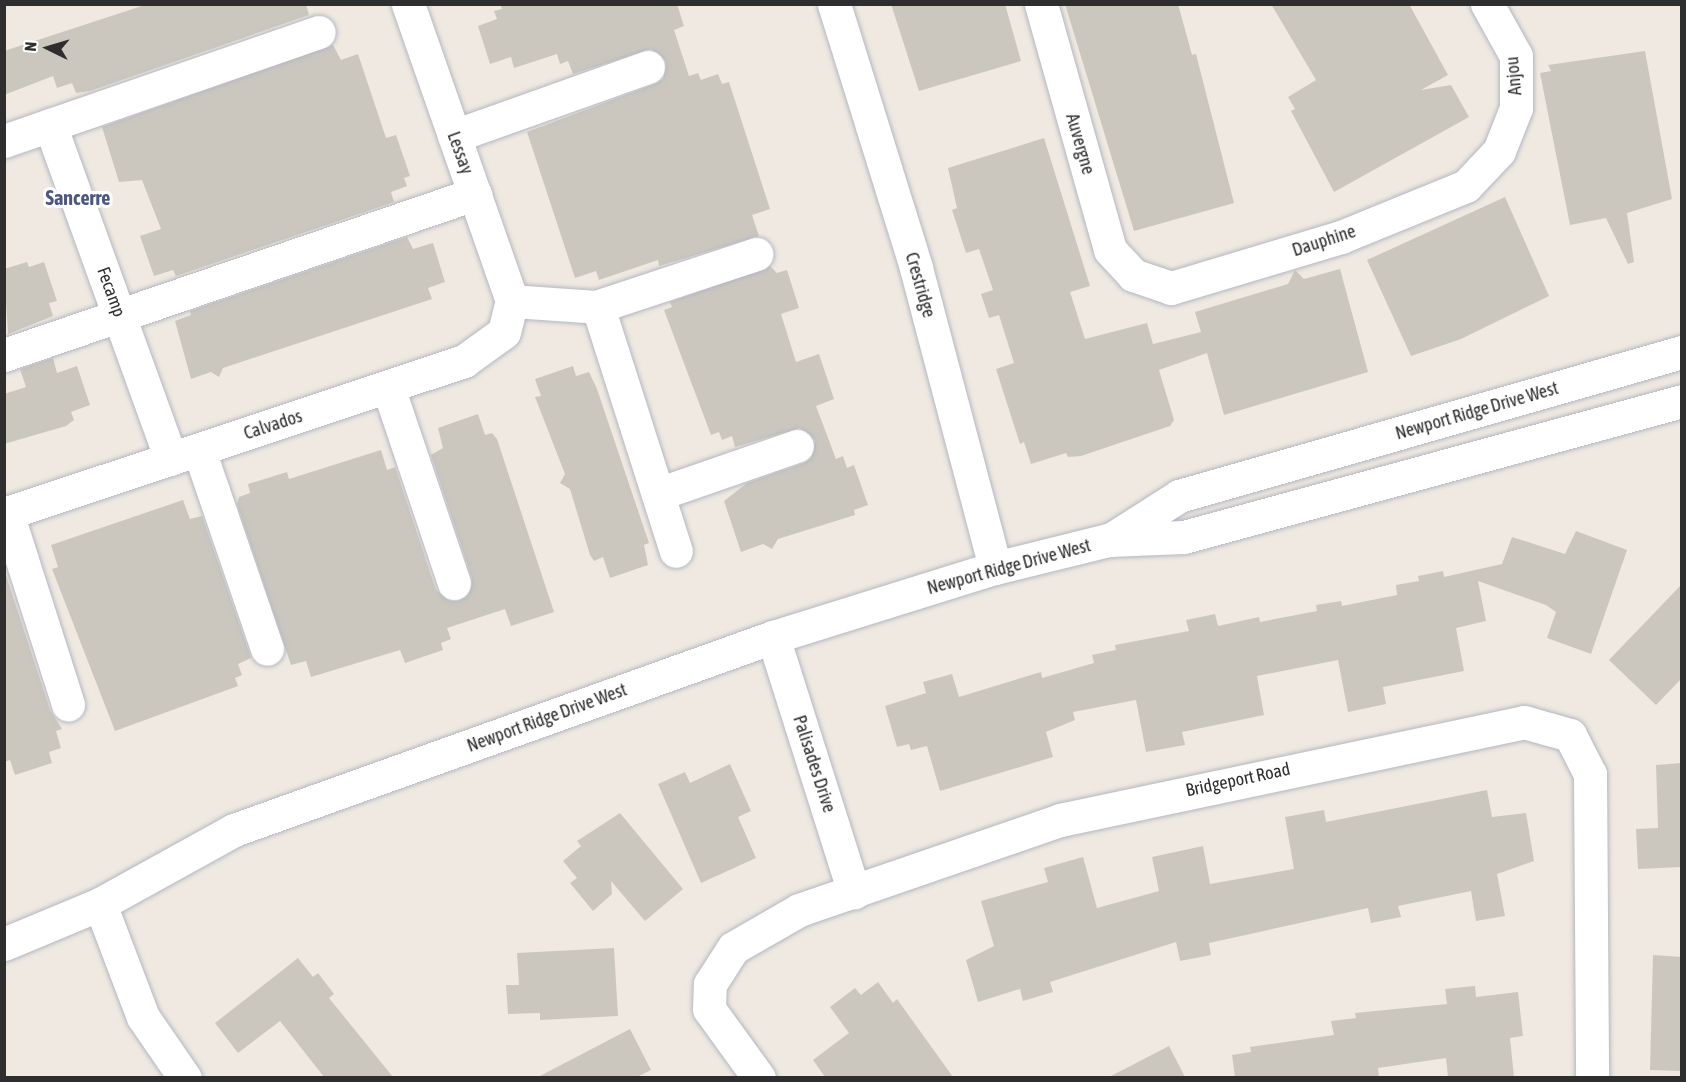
<!DOCTYPE html>
<style>
body{margin:0}
#map{position:relative;width:1686px;height:1082px;overflow:hidden;background:#efe9e1;font-family:"Asap Condensed",sans-serif}
div>[style]{position:absolute}
.building>*{inset:0;background:#cbc7bf}
.roads{filter:drop-shadow(0 0 2px #b4b7c1) drop-shadow(0 0 2px #b4b7c1)}
.minor>*{height:33px;margin:-16.5px;padding:0 16.5px;transform-origin:16.5px;border-radius:16.5px;background:#fff}
span{translate:-50% -50%;white-space:nowrap;text-align:center;line-height:1.15;-webkit-text-stroke:6px #fff;paint-order:stroke}
.street-label{font-size:18px;color:#2e2e2e}
.neighbourhood-label{font-size:20px;color:#4d5680;font-weight:700}
.frame{position:absolute;inset:0;border:6px solid #2e2e2e;pointer-events:none}
.north{position:absolute;left:18px;top:18px;width:60px;height:60px;-webkit-text-stroke:4px #fff;paint-order:stroke;rotate:275deg;font-size:16px;font-weight:700;line-height:24px;text-align:center;color:#2e2e2e}
.north::after{content:'';display:block;margin:auto;width:21px;height:27px;background:#2e2e2e;clip-path:polygon(50% 0,100% 100%,50% 72%,0 100%)}
</style>
<div id="map">
<div class="building">
<div style="clip-path:polygon(148px 4px,306px 4px,309px 15px,90px 91px,76px 93px,72px 83px,57px 88px,53px 76px,4px 95px,4px 51px)"></div>
<div style="clip-path:polygon(500px 4px,677px 4px,684px 26px,674px 30px,689px 76px,698px 73px,701px 80px,718px 74px,722px 84px,729px 82px,770px 209px,752px 215px,759px 236px,659px 266px,658px 260px,599px 280px,596px 271px,575px 278px,527px 132px,655px 84px,663px 79px,666px 61px,651px 49px,573px 74px,568px 61px,560px 64px,557px 54px,514px 68px,511px 57px,490px 64px,478px 26px,497px 19px,494px 11px,502px 9px)"></div>
<div style="clip-path:polygon(891px 4px,1005px 4px,1021px 61px,919px 91px)"></div>
<div style="clip-path:polygon(1065px 4px,1178px 4px,1192px 55px,1196px 54px,1234px 203px,1134px 231px)"></div>
<div style="clip-path:polygon(1271px 4px,1409px 4px,1448px 75px,1421px 90px,1451px 85px,1469px 117px,1334px 192px,1291px 111px,1295px 109px,1288px 97px,1316px 80px)"></div>
<div style="clip-path:polygon(333px 45px,341px 60px,358px 54px,386px 138px,396px 135px,410px 176px,404px 178px,407px 186px,391px 192px,394px 202px,176px 276px,173px 270px,154px 276px,140px 236px,161px 229px,142px 180px,119px 182px,102px 127px)"></div>
<div style="clip-path:polygon(1645px 51px,1672px 199px,1627px 213px,1634px 262px,1628px 264px,1606px 218px,1570px 225px,1540px 73px,1551px 71px,1548px 65px)"></div>
<div style="clip-path:polygon(1044px 138px,1090px 286px,1070px 292px,1085px 339px,1147px 323px,1153px 344px,1201px 332px,1195px 312px,1288px 284px,1295px 270px,1304px 279px,1340px 269px,1368px 372px,1224px 415px,1207px 353px,1159px 370px,1174px 420px,1170px 426px,1081px 456px,1068px 457px,1066px 453px,1031px 464px,1024px 442px,1020px 444px,996px 369px,1014px 363px,999px 315px,989px 318px,981px 294px,993px 290px,979px 249px,966px 253px,952px 210px,957px 208px,948px 168px)"></div>
<div style="clip-path:polygon(1505px 197px,1549px 296px,1461px 339px,1411px 356px,1367px 260px)"></div>
<div style="clip-path:polygon(407px 237px,413px 249px,433px 243px,445px 282px,428px 288px,432px 299px,223px 368px,219px 377px,211px 372px,191px 379px,175px 321px,191px 315px,190px 311px)"></div>
<div style="clip-path:polygon(27px 262px,29px 267px,44px 262px,57px 301px,49px 303px,53px 316px,8px 334px,4px 269px)"></div>
<div style="clip-path:polygon(770px 266px,777px 273px,787px 270px,799px 308px,781px 314px,796px 362px,819px 354px,834px 399px,816px 406px,836px 459px,843px 456px,847px 468px,854px 465px,868px 505px,854px 510px,855px 515px,778px 539px,772px 549px,763px 544px,741px 552px,724px 501px,747px 483px,804px 463px,811px 458px,815px 440px,800px 428px,735px 447px,732px 436px,722px 440px,719px 432px,711px 435px,664px 310px,672px 307px,670px 302px)"></div>
<div style="clip-path:polygon(53px 358px,57px 373px,77px 366px,90px 405px,71px 412px,74px 420px,66px 426px,4px 444px,4px 394px,26px 387px,20px 369px)"></div>
<div style="clip-path:polygon(573px 366px,576px 376px,589px 372px,597px 389px,649px 543px,644px 545px,648px 565px,610px 578px,603px 557px,594px 561px,590px 555px,570px 489px,560px 483px,565px 474px,535px 397px,541px 396px,535px 379px)"></div>
<div style="clip-path:polygon(478px 414px,485px 435px,492px 433px,497px 439px,554px 612px,511px 626px,505px 609px,447px 628px,451px 639px,441px 643px,443px 650px,405px 663px,400px 650px,311px 677px,306px 661px,291px 665px,237px 504px,239px 497px,250px 493px,248px 484px,287px 472px,289px 479px,381px 450px,387px 470px,395px 467px,436px 590px,450px 601px,459px 601px,468px 595px,472px 578px,431px 455px,443px 448px,438px 428px)"></div>
<div style="clip-path:polygon(183px 500px,190px 519px,202px 516px,251px 658px,238px 664px,242px 675px,235px 678px,238px 686px,115px 731px,52px 569px,58px 567px,51px 545px)"></div>
<div style="clip-path:polygon(1576px 531px,1627px 550px,1591px 654px,1547px 638px,1556px 612px,1546px 605px,1478px 581px,1486px 621px,1456px 628px,1464px 671px,1383px 687px,1386px 704px,1348px 712px,1338px 660px,1257px 676px,1264px 715px,1182px 732px,1185px 745px,1146px 752px,1136px 700px,1073px 712px,1075px 720px,1046px 732px,1053px 757px,940px 791px,927px 746px,911px 750px,909px 744px,897px 747px,885px 706px,926px 693px,923px 682px,952px 674px,959px 697px,1041px 672px,1042px 678px,1094px 663px,1092px 655px,1116px 650px,1115px 645px,1189px 631px,1186px 620px,1215px 614px,1218px 626px,1259px 617px,1260px 622px,1317px 611px,1316px 605px,1341px 601px,1342px 606px,1397px 595px,1396px 585px,1419px 581px,1418px 576px,1443px 571px,1444px 577px,1502px 564px,1512px 537px,1565px 554px)"></div>
<div style="clip-path:polygon(4px 569px,50px 710px,62px 729px,56px 731px,61px 748px,49px 752px,52px 763px,15px 775px,10px 760px,4px 762px)"></div>
<div style="clip-path:polygon(1682px 584px,1682px 678px,1656px 705px,1609px 660px)"></div>
<div style="clip-path:polygon(1682px 763px,1682px 867px,1638px 869px,1636px 829px,1658px 828px,1656px 765px)"></div>
<div style="clip-path:polygon(730px 764px,751px 811px,738px 817px,756px 858px,701px 883px,658px 784px,685px 772px,690px 783px)"></div>
<div style="clip-path:polygon(1487px 790px,1492px 817px,1526px 813px,1534px 861px,1497px 874px,1505px 916px,1476px 921px,1471px 891px,1398px 906px,1401px 917px,1371px 923px,1368px 908px,1209px 943px,1211px 955px,1180px 961px,1176px 942px,1050px 982px,1053px 992px,1023px 1001px,1020px 989px,978px 1002px,966px 960px,994px 946px,981px 901px,1048px 882px,1044px 868px,1083px 857px,1097px 908px,1159px 891px,1152px 857px,1203px 846px,1210px 884px,1294px 869px,1285px 817px,1324px 810px,1326px 822px)"></div>
<div style="clip-path:polygon(620px 813px,683px 889px,645px 921px,611px 881px,612px 894px,593px 911px,570px 883px,577px 878px,563px 861px,581px 846px,577px 841px)"></div>
<div style="clip-path:polygon(614px 948px,618px 1016px,540px 1020px,540px 1013px,508px 1014px,506px 985px,519px 985px,517px 953px)"></div>
<div style="clip-path:polygon(1653px 955px,1682px 957px,1682px 1071px,1650px 1070px)"></div>
<div style="clip-path:polygon(298px 958px,313px 977px,318px 973px,334px 994px,329px 998px,393px 1077px,324px 1077px,280px 1021px,238px 1053px,215px 1023px)"></div>
<div style="clip-path:polygon(878px 982px,893px 1003px,897px 999px,953px 1077px,825px 1077px,813px 1060px,849px 1033px,830px 1007px,855px 988px,861px 995px)"></div>
<div style="clip-path:polygon(1475px 986px,1476px 997px,1518px 992px,1523px 1036px,1510px 1038px,1514px 1077px,1448px 1077px,1446px 1058px,1378px 1068px,1379px 1077px,1235px 1077px,1232px 1055px,1251px 1052px,1250px 1047px,1334px 1035px,1331px 1021px,1356px 1018px,1355px 1013px,1447px 1004px,1445px 989px)"></div>
<div style="clip-path:polygon(630px 1029px,651px 1070px,637px 1077px,538px 1077px)"></div>
<div style="clip-path:polygon(1169px 1046px,1185px 1077px,1109px 1077px)"></div>
</div>
<div class="roads">
<div class="minor">
<div style="left:408px;top:4px;width:315px;rotate:70.7deg"></div>
<div style="left:834px;top:4px;width:276px;rotate:72.7deg"></div>
<div style="left:916px;top:268px;width:310px;rotate:75.2deg"></div>
<div style="left:1041px;top:4px;width:255px;rotate:74.3deg"></div>
<div style="left:1110px;top:250px;width:34px;rotate:47deg"></div>
<div style="left:1133px;top:275px;width:40px;rotate:18.9deg"></div>
<div style="left:1171px;top:288px;width:177px;rotate:-16.7deg"></div>
<div style="left:1341px;top:237px;width:135px;rotate:-22.2deg"></div>
<div style="left:1466px;top:186px;width:48px;rotate:-46.7deg"></div>
<div style="left:1499px;top:151px;width:46px;rotate:-68.4deg"></div>
<div style="left:1516px;top:108px;width:52px;rotate:-90deg"></div>
<div style="left:1516px;top:56px;width:60px;rotate:-119.1deg"></div>
<div style="left:50px;top:125px;width:355px;rotate:70.1deg"></div>
<div style="left:454px;top:136px;width:206px;rotate:-19.6deg"></div>
<div style="left:4px;top:141px;width:333px;rotate:-19.1deg"></div>
<div style="left:512px;top:301px;width:86px;rotate:4deg"></div>
<div style="left:598px;top:307px;width:256px;rotate:72.3deg"></div>
<div style="left:596px;top:307px;width:169px;rotate:-18.3deg"></div>
<div style="left:4px;top:355px;width:498px;rotate:-18.9deg"></div>
<div style="left:388px;top:387px;width:207px;rotate:71.4deg"></div>
<div style="left:199px;top:450px;width:210px;rotate:71.1deg"></div>
<div style="left:658px;top:494px;width:147px;rotate:-19.1deg"></div>
<div style="left:7px;top:513px;width:201px;rotate:72.3deg"></div>
<div style="left:4px;top:514px;width:485px;rotate:-18.4deg"></div>
<div style="left:464px;top:361px;width:49px;rotate:-35.9deg"></div>
<div style="left:504px;top:332px;width:32px;rotate:-76deg"></div>
<div style="left:1110px;top:540px;width:82px;rotate:-32.5deg"></div>
<div style="left:1179px;top:496px;width:523px;rotate:-15.98deg"></div>
<div style="left:773px;top:637px;width:268px;rotate:72.4deg"></div>
<div style="left:100px;top:904px;width:121px;rotate:69.2deg"></div>
<div style="left:143px;top:1017px;width:74px;rotate:55.5deg"></div>
<div style="left:4px;top:944px;width:104px;rotate:-22.6deg"></div>
<div style="left:100px;top:904px;width:153px;rotate:-28.9deg"></div>
<div style="left:234px;top:830px;width:573px;rotate:-19.7deg"></div>
<div style="left:773px;top:637px;width:232px;rotate:-17.3deg"></div>
<div style="left:995px;top:568px;width:116px;rotate:-13.9deg"></div>
<div style="left:1108px;top:540px;width:76px;rotate:-2.3deg"></div>
<div style="left:1184px;top:537px;width:516px;rotate:-15.27deg"></div>
<div style="left:759px;top:1078px;width:85px;rotate:-125.9deg"></div>
<div style="left:709px;top:1009px;width:25px;rotate:-88deg"></div>
<div style="left:710px;top:984px;width:43px;rotate:-57.4deg"></div>
<div style="left:733px;top:948px;width:76px;rotate:-29.9deg"></div>
<div style="left:799px;top:910px;width:276px;rotate:-19deg"></div>
<div style="left:1060px;top:820px;width:474px;rotate:-11.9deg"></div>
<div style="left:1524px;top:722px;width:48px;rotate:15.8deg"></div>
<div style="left:1570px;top:735px;width:44px;rotate:62.9deg"></div>
<div style="left:1590px;top:774px;width:304px;rotate:89.6deg"></div>
</div>
</div>
<div class="street-label">
<span style="left:1514px;top:76px;rotate:-95deg">Anjou</span>
<span style="left:1080px;top:144px;rotate:74deg">Auvergne</span>
<span style="left:460px;top:153px;rotate:70deg">Lessay</span>
<span style="left:1324px;top:241px;rotate:-18deg">Dauphine</span>
<span style="left:920px;top:285px;rotate:74deg">Crestridge</span>
<span style="left:111px;top:292px;rotate:70deg">Fecamp</span>
<span style="left:1477px;top:411px;rotate:-16deg">Newport Ridge Drive West</span>
<span style="left:273px;top:425px;rotate:-18deg">Calvados</span>
<span style="left:1009px;top:567px;rotate:-15deg">Newport Ridge Drive West</span>
<span style="left:547px;top:718px;rotate:-20deg">Newport Ridge Drive West</span>
<span style="left:814px;top:764px;rotate:72deg">Palisades Drive</span>
<span style="left:1238px;top:780px;rotate:-12deg">Bridgeport Road</span>
</div>
<div class="neighbourhood-label">
<span style="left:78px;top:197px">Sancerre</span>
</div>
<div class="frame"></div>
<div class="north">N</div>
</div>
